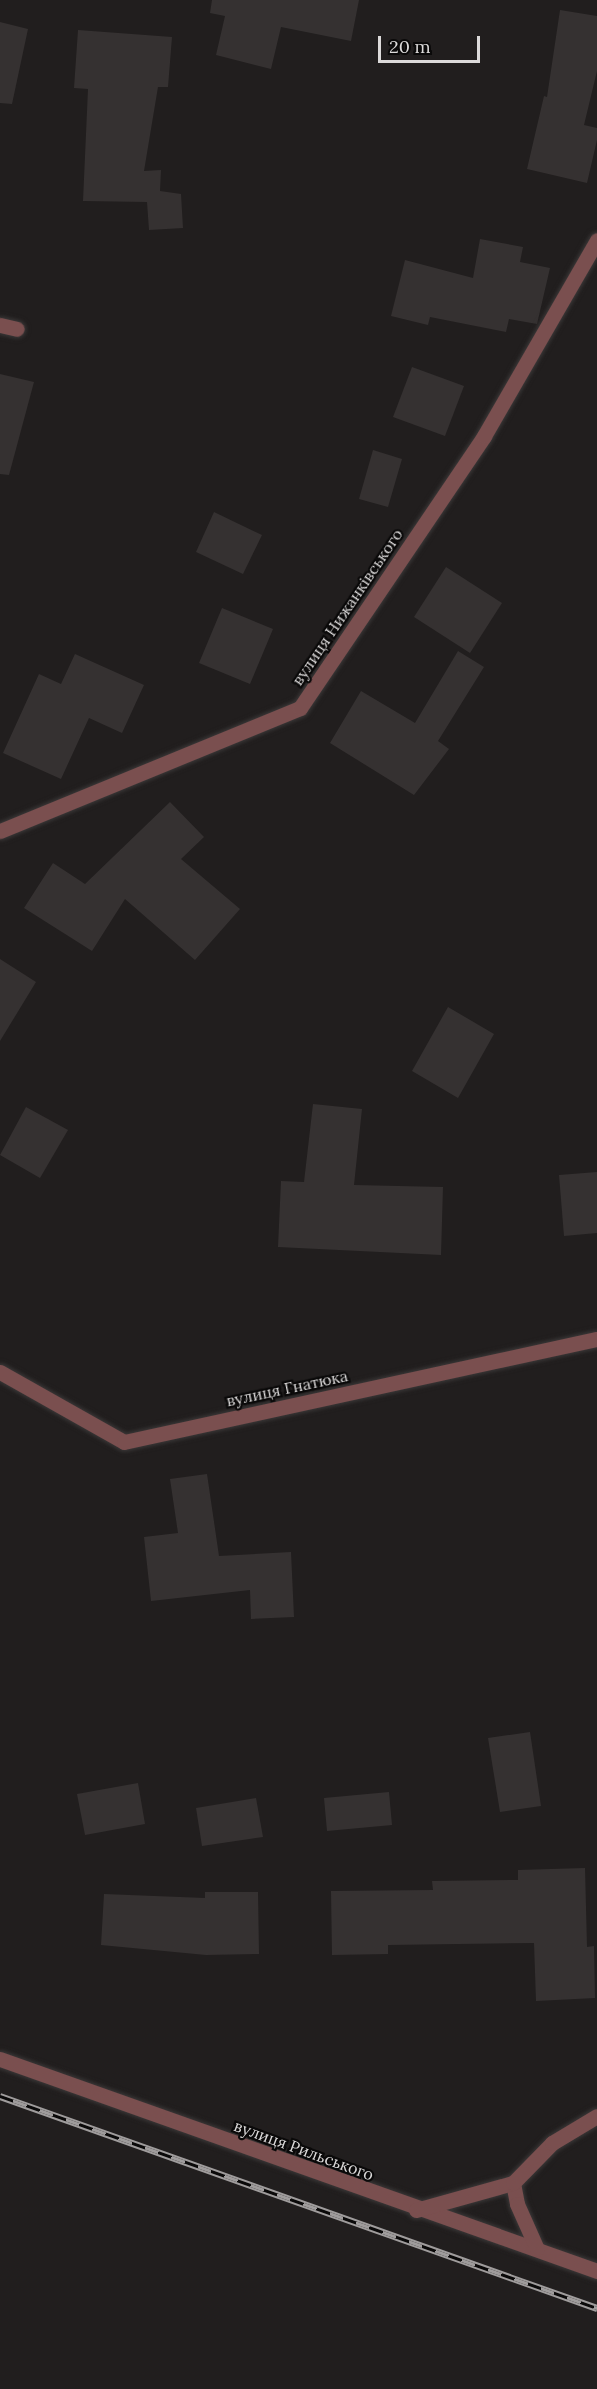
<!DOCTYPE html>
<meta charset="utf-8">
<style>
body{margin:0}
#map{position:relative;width:597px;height:2389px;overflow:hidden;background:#211e1e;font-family:Lora,serif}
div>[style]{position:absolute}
.building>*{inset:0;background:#353131}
.roads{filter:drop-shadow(0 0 2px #3b3838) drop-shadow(0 0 2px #3b3838)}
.minor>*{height:15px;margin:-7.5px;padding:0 7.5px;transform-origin:7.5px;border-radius:7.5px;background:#7a4f4f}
.rail>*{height:7px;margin-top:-3.5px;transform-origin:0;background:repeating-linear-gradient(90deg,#0a0909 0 14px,#9f9c9c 0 28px);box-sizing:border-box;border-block:2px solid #9f9c9c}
span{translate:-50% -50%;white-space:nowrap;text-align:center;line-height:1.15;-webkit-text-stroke:4.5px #0a0909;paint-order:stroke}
.street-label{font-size:16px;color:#dcdada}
.scale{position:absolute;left:378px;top:36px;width:102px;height:27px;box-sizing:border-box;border:3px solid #dcdada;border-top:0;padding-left:8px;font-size:18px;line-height:21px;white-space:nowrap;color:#dcdada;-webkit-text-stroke:4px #0a0909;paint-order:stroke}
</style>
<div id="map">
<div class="building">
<div style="clip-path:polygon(212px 0,359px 0,351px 41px,281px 27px,271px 69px,216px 55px,225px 16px,210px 13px)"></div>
<div style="clip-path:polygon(560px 10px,597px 16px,597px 71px,584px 125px,597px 128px,597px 140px,587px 183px,527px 169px,544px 96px,547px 97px)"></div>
<div style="clip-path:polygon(0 22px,28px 29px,12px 104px,0 103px)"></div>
<div style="clip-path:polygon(78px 30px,172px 37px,168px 87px,158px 87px,144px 171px,161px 170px,160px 191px,181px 194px,183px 228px,149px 230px,147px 202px,83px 201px,88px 89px,74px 88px)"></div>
<div style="clip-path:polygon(480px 239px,523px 247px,520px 262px,550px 268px,537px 324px,509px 319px,506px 332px,430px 317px,428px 325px,391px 316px,405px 260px,473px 278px)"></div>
<div style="clip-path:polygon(412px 367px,464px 386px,445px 436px,393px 417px)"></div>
<div style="clip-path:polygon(0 374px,34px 382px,9px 475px,0 474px)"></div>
<div style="clip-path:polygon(373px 450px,402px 459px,388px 507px,359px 499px)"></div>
<div style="clip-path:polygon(214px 512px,262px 535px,243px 574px,196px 552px)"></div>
<div style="clip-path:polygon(446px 567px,502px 603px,470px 653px,414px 617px)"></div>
<div style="clip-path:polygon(222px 608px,273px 629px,250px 684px,199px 663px)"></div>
<div style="clip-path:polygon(458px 651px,484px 667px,438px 741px,449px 749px,414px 795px,330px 743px,361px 691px,415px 723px)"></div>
<div style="clip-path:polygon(75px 654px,144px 685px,122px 733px,89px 718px,61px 779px,3px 753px,39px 674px,61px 684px)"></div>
<div style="clip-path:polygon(170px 802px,204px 837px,181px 859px,240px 909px,195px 960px,125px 899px,92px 951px,24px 908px,53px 863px,85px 884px)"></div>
<div style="clip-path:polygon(0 959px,36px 982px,0 1041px)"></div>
<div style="clip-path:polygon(448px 1007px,494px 1034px,458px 1098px,412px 1071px)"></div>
<div style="clip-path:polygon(313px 1104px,362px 1109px,354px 1185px,443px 1187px,441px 1255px,278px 1247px,281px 1181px,304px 1182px)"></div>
<div style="clip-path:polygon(26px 1107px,68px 1130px,40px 1178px,0 1155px)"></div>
<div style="clip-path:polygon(597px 1172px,597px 1233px,564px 1236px,559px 1175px)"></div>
<div style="clip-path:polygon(207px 1474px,219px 1556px,291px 1552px,294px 1617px,251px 1619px,250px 1590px,151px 1601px,144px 1537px,178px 1533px,170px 1479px)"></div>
<div style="clip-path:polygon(530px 1732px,541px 1806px,500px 1812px,488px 1738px)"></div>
<div style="clip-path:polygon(138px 1783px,145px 1824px,85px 1835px,77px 1794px)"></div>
<div style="clip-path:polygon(389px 1792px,392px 1825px,327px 1831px,324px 1798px)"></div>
<div style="clip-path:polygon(256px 1798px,263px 1837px,202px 1846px,196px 1808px)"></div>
<div style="clip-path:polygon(585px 1868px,587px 1947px,594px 1946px,595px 1998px,536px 2001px,534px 1943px,388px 1945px,388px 1954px,332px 1955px,331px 1891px,433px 1890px,432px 1881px,518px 1880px,518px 1870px)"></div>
<div style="clip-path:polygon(205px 1892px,258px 1892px,259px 1954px,206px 1955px,101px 1945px,104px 1894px,205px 1898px)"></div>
</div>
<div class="roads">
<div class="minor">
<div style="left:0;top:325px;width:17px;rotate:13deg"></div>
<div style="left:0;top:831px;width:324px;rotate:-22.3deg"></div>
<div style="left:300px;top:708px;width:328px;rotate:-55.9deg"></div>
<div style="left:484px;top:436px;width:226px;rotate:-60deg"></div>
<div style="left:0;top:1372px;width:142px;rotate:29.4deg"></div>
<div style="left:124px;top:1442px;width:484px;rotate:-12.3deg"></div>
<div style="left:0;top:2059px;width:634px;rotate:19.55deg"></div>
<div style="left:513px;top:2183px;width:21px;rotate:79deg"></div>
<div style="left:517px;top:2204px;width:49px;rotate:66deg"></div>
<div style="left:416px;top:2210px;width:101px;rotate:-15.6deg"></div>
<div style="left:513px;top:2183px;width:56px;rotate:-45.7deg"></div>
<div style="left:552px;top:2143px;width:52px;rotate:-31deg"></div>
</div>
</div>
<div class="rail">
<div style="left:0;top:2096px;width:634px;rotate:19.55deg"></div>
</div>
<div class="street-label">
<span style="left:347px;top:607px;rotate:-56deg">вулиця Нижанківського</span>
<span style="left:287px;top:1388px;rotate:-12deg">вулиця Гнатюка</span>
<span style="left:304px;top:2150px;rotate:20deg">вулиця Рильського</span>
</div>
<div class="scale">20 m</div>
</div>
